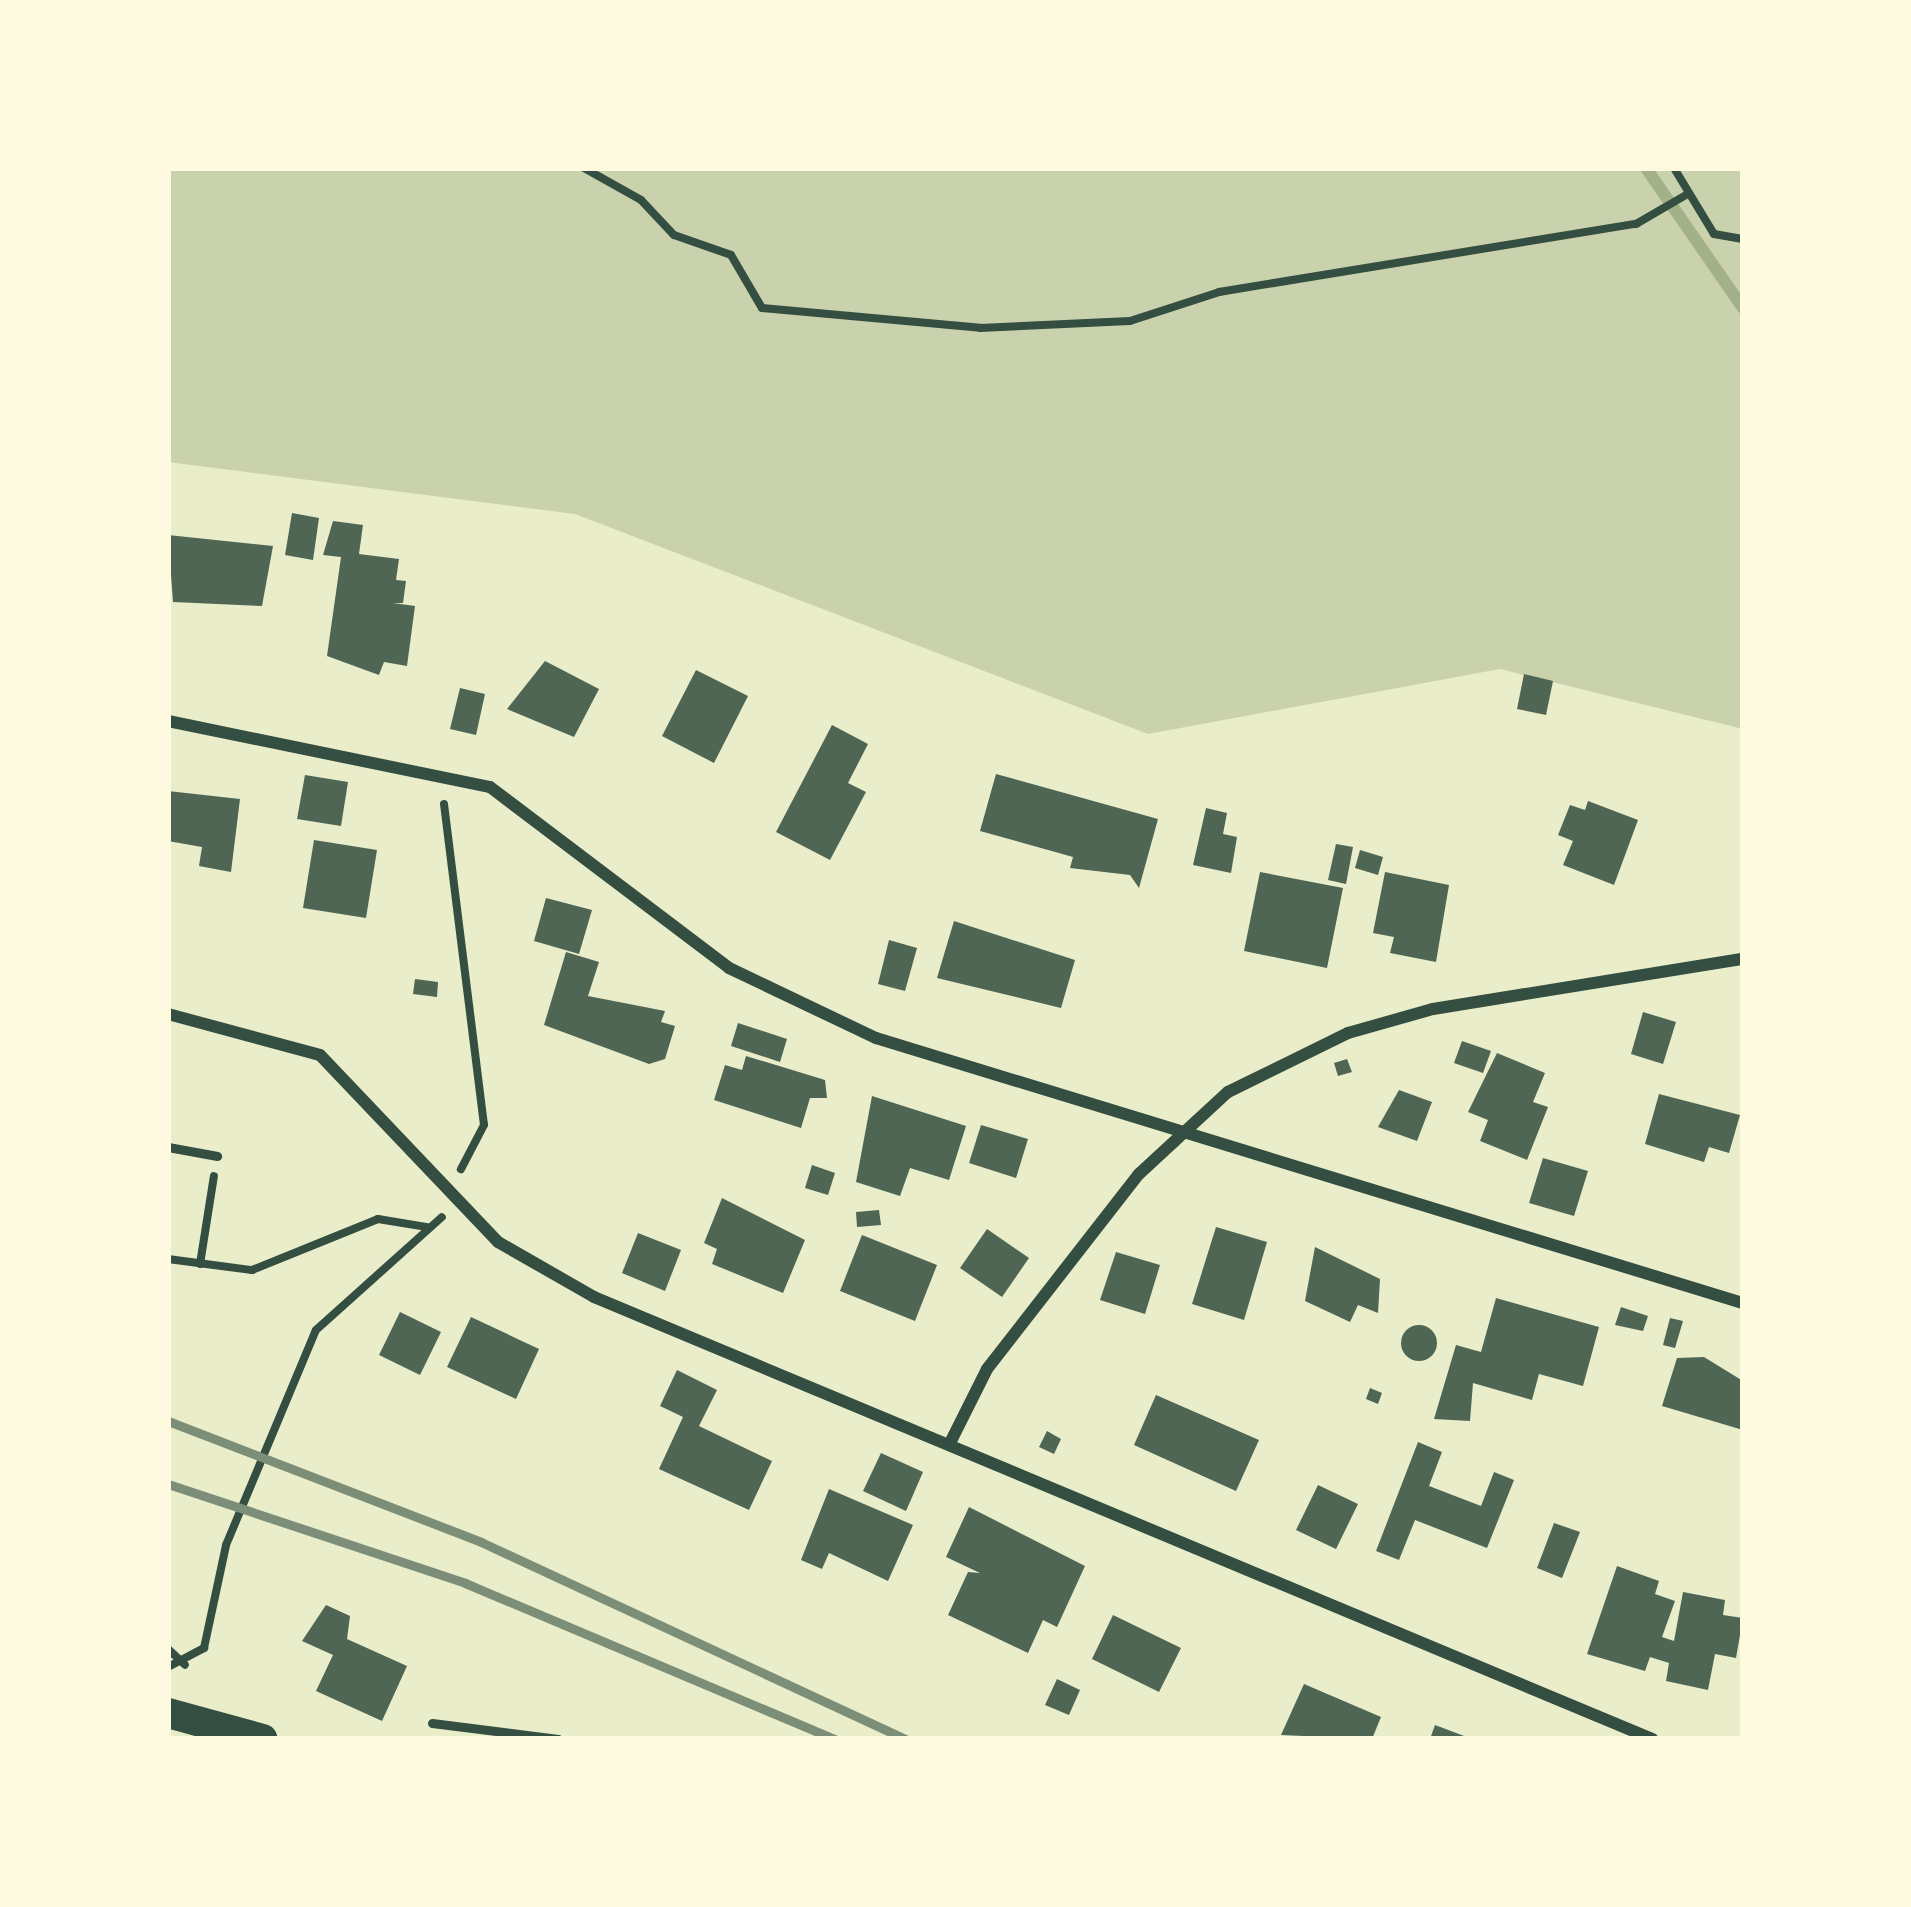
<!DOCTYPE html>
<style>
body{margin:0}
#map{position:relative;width:1911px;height:1907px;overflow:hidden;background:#e9edc9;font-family:"Fira Sans",sans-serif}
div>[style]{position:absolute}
.green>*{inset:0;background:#cad2ad}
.stream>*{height:12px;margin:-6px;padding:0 6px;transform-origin:6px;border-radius:6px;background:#a3b18a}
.building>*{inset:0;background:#4f6655}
.round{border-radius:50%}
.path>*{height:8px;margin:-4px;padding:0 4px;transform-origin:4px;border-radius:4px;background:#344e41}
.service>*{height:9px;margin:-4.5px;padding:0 4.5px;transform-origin:4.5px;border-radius:4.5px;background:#344e41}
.minor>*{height:12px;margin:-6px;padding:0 6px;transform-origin:6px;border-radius:6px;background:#344e41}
.primary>*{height:30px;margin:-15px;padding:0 15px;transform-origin:15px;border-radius:15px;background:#344e41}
.rail>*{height:9px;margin:-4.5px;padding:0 4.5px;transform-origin:4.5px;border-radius:4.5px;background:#7c8e77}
span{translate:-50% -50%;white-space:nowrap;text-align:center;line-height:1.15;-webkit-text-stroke:12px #fefae0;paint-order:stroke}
.frame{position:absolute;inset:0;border:171px solid #fefae0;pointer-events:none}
</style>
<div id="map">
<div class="green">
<div style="clip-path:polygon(168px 168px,1743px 168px,1743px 729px,1500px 669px,1148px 734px,575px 514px,168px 462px)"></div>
</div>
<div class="stream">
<div style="left:1646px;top:168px;width:170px;rotate:55.3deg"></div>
</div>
<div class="building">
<div style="clip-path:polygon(292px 513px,319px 518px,313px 560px,285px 555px)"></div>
<div style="clip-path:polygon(333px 521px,363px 525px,359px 554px,399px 559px,396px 580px,406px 581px,403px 603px,393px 603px,415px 606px,407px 666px,384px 662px,379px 675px,327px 656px,341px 557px,323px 555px)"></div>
<div style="clip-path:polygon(168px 535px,273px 546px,262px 606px,173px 602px)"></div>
<div style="clip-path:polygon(545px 661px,599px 689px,574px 737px,507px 709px)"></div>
<div style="clip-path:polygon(696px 670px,748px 696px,714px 763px,662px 736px)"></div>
<div style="clip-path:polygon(1524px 674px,1553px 681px,1546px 715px,1517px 709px)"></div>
<div style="clip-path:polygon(460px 688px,485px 694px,476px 735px,450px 729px)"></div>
<div style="clip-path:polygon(832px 725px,868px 744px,848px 783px,866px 792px,830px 860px,776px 832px)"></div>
<div style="clip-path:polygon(996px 774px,1158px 819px,1139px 888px,1130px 875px,1070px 868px,1073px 857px,980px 831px)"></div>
<div style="clip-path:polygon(305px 775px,348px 782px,341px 826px,297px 819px)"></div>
<div style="clip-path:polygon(168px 791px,240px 799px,231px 872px,199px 866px,202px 847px,168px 841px)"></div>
<div style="clip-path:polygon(1588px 801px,1638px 820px,1614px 885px,1563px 865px,1573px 841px,1558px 835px,1570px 805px,1585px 810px)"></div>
<div style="clip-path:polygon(1206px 808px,1227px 813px,1223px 834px,1237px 837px,1231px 873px,1193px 865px)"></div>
<div style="clip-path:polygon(314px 840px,377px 850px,366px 918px,303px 908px)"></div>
<div style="clip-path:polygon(1336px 844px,1353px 847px,1346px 884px,1328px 880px)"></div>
<div style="clip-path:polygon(1360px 850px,1383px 857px,1378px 875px,1355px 868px)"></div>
<div style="clip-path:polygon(1260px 872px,1343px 888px,1327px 968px,1244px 951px)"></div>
<div style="clip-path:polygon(1385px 872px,1449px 885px,1436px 962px,1390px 953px,1394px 937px,1373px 933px)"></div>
<div style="clip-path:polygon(546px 898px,592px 910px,579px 954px,534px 941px)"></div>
<div style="clip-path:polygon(954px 921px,1075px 960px,1061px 1008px,937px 978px)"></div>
<div style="clip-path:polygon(889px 940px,917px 948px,905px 991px,878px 984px)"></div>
<div style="clip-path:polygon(566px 952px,599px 962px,588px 996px,665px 1011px,661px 1022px,675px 1026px,665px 1059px,649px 1064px,544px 1025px)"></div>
<div style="clip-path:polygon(415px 979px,438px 982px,437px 997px,413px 994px)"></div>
<div style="clip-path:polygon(1643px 1012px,1676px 1022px,1663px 1064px,1631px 1054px)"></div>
<div style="clip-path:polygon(738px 1023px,787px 1039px,780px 1062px,731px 1046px)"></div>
<div style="clip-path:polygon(1462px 1041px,1491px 1051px,1483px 1073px,1454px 1063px)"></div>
<div style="clip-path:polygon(1497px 1053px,1545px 1073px,1533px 1102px,1548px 1107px,1527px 1160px,1480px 1141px,1488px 1120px,1468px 1112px)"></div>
<div style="clip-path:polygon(746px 1056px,825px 1080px,827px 1098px,810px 1098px,801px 1128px,714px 1100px,725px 1065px,742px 1070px)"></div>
<div style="clip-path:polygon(1347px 1059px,1352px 1072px,1338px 1076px,1334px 1063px)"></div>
<div style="clip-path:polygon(1399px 1090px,1432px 1102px,1417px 1141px,1378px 1127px)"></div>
<div style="clip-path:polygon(1659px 1094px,1740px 1115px,1729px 1153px,1709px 1147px,1704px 1162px,1645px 1144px)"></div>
<div style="clip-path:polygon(872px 1096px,966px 1126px,949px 1180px,910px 1168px,900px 1196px,856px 1182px)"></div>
<div style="clip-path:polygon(981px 1125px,1028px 1139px,1016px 1178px,969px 1163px)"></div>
<div style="clip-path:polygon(1543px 1158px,1588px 1171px,1574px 1216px,1529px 1203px)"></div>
<div style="clip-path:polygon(812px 1165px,835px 1173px,828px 1195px,805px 1188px)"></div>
<div style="clip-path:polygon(722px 1198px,805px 1240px,783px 1293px,712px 1264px,717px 1249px,704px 1243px)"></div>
<div style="clip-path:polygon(879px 1210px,881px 1225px,857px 1227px,856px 1212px)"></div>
<div style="clip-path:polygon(1216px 1227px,1267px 1242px,1244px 1320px,1192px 1304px)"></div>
<div style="clip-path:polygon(987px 1229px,1029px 1258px,1002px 1297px,960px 1268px)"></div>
<div style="clip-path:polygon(638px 1233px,681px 1250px,665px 1291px,622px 1273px)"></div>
<div style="clip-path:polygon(862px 1235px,937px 1265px,915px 1321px,840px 1291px)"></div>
<div style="clip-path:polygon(1315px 1247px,1380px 1279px,1378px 1313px,1358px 1305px,1350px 1322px,1305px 1301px)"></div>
<div style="clip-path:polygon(1116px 1252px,1160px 1265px,1145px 1314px,1100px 1300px)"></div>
<div style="clip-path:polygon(1496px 1298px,1599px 1327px,1583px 1386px,1539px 1374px,1532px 1400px,1473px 1383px,1470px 1421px,1434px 1419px,1456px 1345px,1481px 1352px)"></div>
<div style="clip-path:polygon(1621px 1307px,1648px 1316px,1643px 1331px,1615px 1325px)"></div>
<div style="clip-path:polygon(400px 1312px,441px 1332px,420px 1375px,379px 1355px)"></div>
<div style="clip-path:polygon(471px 1317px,539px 1349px,516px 1399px,447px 1367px)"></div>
<div style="clip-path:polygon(1670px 1318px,1683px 1321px,1675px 1348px,1663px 1345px)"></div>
<div class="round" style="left:1401px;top:1325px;width:36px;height:36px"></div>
<div style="clip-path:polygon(1704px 1357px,1743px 1381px,1743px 1430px,1662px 1406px,1677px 1358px)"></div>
<div style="clip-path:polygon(677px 1370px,717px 1390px,699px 1426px,772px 1461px,749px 1510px,659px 1469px,683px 1417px,660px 1406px)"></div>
<div style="clip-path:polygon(1370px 1388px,1382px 1393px,1378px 1404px,1366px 1399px)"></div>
<div style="clip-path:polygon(1156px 1395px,1259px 1440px,1236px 1491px,1134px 1445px)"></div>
<div style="clip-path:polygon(1047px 1431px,1061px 1439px,1054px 1454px,1039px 1447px)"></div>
<div style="clip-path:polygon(1418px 1442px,1442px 1452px,1429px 1486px,1481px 1506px,1494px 1472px,1514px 1480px,1487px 1548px,1415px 1520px,1399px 1560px,1376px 1551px)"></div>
<div style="clip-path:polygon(881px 1453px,923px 1472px,906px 1511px,863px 1491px)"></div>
<div style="clip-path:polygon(1318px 1485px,1358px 1504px,1336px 1549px,1296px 1530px)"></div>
<div style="clip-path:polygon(829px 1489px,913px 1525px,888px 1581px,829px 1553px,822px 1569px,801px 1560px)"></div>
<div style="clip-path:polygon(969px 1507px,1085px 1566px,1057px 1627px,1043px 1620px,1028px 1653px,948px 1615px,968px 1572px,980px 1573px,946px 1557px)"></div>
<div style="clip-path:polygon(1554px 1523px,1580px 1532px,1562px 1578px,1537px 1568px)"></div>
<div style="clip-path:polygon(1617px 1566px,1659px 1581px,1655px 1594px,1675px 1601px,1662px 1637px,1674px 1641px,1683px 1592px,1725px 1600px,1723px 1615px,1743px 1618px,1736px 1658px,1715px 1654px,1708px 1690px,1666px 1681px,1669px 1663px,1650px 1657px,1645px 1671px,1587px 1654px)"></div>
<div style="clip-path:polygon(326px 1605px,350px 1616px,347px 1639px,407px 1666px,382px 1721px,316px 1691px,333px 1655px,302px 1641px)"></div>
<div style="clip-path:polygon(1113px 1615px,1181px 1648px,1159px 1692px,1092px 1659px)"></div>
<div style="clip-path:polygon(1057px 1679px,1080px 1690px,1069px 1715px,1045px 1705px)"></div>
<div style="clip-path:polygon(1304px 1684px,1381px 1717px,1372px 1739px,1281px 1735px)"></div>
<div style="clip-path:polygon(1435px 1725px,1472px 1739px,1430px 1739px)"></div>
</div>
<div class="path">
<div style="left:584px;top:168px;width:65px;rotate:29.3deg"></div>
<div style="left:641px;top:200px;width:48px;rotate:46.7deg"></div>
<div style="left:674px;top:235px;width:60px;rotate:19.3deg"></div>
<div style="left:731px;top:255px;width:61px;rotate:59.7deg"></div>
<div style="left:762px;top:308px;width:219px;rotate:5.2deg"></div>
<div style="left:980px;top:328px;width:150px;rotate:-2.7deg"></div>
<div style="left:1130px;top:321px;width:94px;rotate:-18deg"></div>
<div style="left:1219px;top:292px;width:423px;rotate:-9.3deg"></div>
<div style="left:1636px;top:224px;width:58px;rotate:-30.1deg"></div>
<div style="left:1674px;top:168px;width:77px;rotate:58.8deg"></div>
<div style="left:1714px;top:234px;width:29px;rotate:10deg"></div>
<div style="left:444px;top:804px;width:323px;rotate:82.9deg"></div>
<div style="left:484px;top:1125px;width:50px;rotate:117.6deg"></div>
<div style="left:168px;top:1259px;width:85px;rotate:7.5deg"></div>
<div style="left:252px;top:1270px;width:136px;rotate:-22deg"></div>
<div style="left:378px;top:1219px;width:50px;rotate:9.3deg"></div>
<div style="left:200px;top:1264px;width:89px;rotate:-81deg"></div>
<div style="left:168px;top:1649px;width:23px;rotate:43deg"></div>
<div style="left:168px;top:1667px;width:41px;rotate:-27.8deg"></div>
<div style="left:204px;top:1648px;width:105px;rotate:-77.9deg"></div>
<div style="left:226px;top:1545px;width:233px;rotate:-67.3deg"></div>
<div style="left:316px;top:1330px;width:169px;rotate:-41.9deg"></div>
</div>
<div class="service">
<div style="left:168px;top:1147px;width:50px;rotate:10.4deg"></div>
<div style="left:432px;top:1723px;width:127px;rotate:7.2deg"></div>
</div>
<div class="minor">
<div style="left:168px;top:721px;width:329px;rotate:11.6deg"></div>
<div style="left:490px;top:787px;width:300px;rotate:37.1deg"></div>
<div style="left:729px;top:968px;width:163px;rotate:25.5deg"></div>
<div style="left:876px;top:1038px;width:907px;rotate:17deg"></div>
<div style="left:168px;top:1014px;width:157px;rotate:15.1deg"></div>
<div style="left:320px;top:1055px;width:258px;rotate:46.4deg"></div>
<div style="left:498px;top:1242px;width:111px;rotate:29.8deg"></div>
<div style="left:594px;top:1297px;width:1147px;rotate:22.67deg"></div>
<div style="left:951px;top:1441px;width:80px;rotate:-63.4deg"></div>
<div style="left:987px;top:1369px;width:247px;rotate:-52.1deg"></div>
<div style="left:1139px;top:1174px;width:121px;rotate:-42.7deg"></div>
<div style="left:1228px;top:1092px;width:134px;rotate:-26.2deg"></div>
<div style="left:1348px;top:1033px;width:88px;rotate:-15.8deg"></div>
<div style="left:1433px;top:1009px;width:314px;rotate:-9.2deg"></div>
</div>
<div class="primary">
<div style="left:168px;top:1713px;width:98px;rotate:15.3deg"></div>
</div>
<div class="rail">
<div style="left:168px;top:1421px;width:336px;rotate:21.1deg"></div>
<div style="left:481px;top:1542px;width:468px;rotate:24.9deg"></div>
<div style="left:168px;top:1484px;width:313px;rotate:18.4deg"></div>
<div style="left:465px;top:1583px;width:402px;rotate:22.9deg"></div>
</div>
<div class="frame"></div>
</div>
